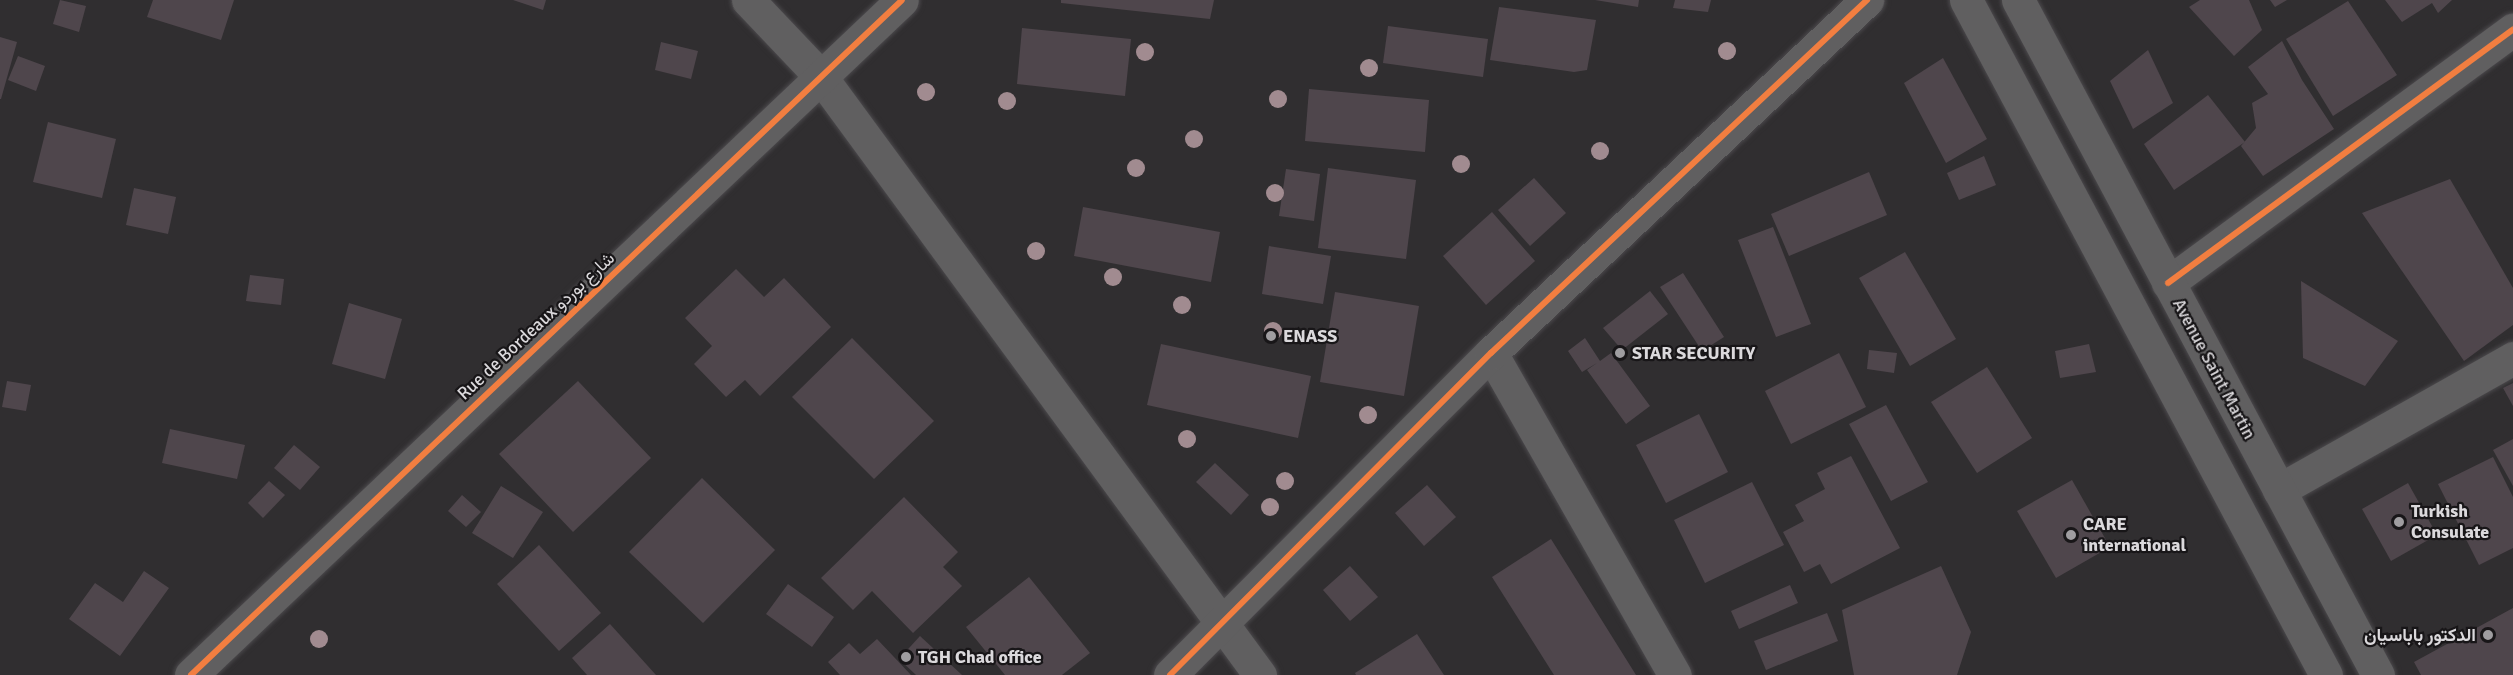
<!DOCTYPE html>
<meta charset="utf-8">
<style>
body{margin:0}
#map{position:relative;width:2513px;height:675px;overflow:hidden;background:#302e30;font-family:Signika,Vazirmatn,sans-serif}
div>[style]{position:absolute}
.building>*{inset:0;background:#4f464c}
.roads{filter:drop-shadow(0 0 2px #4b494c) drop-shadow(0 0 2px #4b494c)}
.street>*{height:33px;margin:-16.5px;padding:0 16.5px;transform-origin:16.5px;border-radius:16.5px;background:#605f60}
.secondary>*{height:33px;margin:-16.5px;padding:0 16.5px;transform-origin:16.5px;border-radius:16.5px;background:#605f60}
.cycleway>*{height:6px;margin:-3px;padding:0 3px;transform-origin:3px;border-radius:3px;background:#f27e40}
.trees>*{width:18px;height:18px;margin:-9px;border-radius:50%;background:#a18b90}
.dots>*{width:16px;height:16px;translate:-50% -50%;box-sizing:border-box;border:3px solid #181618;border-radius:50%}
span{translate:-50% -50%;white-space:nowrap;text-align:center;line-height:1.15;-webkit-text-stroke:4.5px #181618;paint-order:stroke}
.street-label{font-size:18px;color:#dbd9dc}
.poi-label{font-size:18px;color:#dbd9dc;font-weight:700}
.left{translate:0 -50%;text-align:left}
.right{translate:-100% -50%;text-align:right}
</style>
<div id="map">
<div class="building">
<div style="clip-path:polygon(60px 0,86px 6px,79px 32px,53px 24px)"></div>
<div style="clip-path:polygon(153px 0,234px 0,221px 40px,147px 17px)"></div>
<div style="clip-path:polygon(513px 0,546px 0,543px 10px)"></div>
<div style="clip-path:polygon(1061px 0,1214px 0,1210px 19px,1061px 3px)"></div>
<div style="clip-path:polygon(1595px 0,1639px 0,1638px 7px)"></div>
<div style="clip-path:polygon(1675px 0,1711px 0,1708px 12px,1673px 8px)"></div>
<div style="clip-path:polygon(2200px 0,2249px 0,2262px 30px,2234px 56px,2189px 7px)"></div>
<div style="clip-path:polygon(2270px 0,2287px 0,2275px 7px)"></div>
<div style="clip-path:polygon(2385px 0,2452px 0,2438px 13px,2432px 3px,2402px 22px)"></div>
<div style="clip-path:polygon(2348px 1px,2397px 75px,2333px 116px,2286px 39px)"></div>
<div style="clip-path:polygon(1499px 7px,1596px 20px,1587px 70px,1574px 72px,1490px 60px)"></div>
<div style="clip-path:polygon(1388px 26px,1488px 39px,1483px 77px,1383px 63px)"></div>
<div style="clip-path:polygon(1022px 28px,1131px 39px,1125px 96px,1017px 84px)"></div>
<div style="clip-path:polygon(0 37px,17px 42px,1px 99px,0 99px)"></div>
<div style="clip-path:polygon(2282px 41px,2302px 80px,2334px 129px,2263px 176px,2241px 146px,2256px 128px,2252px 103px,2268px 94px,2248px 67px)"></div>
<div style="clip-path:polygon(661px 42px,698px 51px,691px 79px,655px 70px)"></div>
<div style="clip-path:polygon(2148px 50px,2173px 103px,2133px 129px,2110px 81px)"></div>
<div style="clip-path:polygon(18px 56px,45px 66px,36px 91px,8px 80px)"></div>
<div style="clip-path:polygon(1943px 58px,1987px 139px,1946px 163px,1904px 83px)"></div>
<div style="clip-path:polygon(1309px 89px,1429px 100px,1425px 152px,1305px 141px)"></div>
<div style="clip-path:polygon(2208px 95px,2245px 142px,2174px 190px,2144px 144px)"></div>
<div style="clip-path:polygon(48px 122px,116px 139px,102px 198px,33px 182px)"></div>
<div style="clip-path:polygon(1984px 156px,1996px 185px,1959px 200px,1947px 173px)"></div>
<div style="clip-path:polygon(1328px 168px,1416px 180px,1406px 259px,1318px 248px)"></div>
<div style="clip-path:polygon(1286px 169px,1320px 174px,1314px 221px,1279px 216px)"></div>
<div style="clip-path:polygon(1869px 172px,1887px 215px,1789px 256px,1771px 214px)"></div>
<div style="clip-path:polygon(1534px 178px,1566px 213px,1530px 246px,1498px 210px)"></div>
<div style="clip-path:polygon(2450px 179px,2513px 288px,2513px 325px,2464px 361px,2362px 213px)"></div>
<div style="clip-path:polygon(134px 188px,176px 197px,168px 234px,126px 225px)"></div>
<div style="clip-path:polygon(1083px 207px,1220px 232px,1211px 282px,1074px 256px)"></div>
<div style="clip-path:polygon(1492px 212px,1535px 261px,1486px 305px,1443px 256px)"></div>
<div style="clip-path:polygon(1773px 227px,1811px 324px,1776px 337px,1738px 240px)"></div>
<div style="clip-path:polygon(1269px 246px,1331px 256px,1323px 304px,1262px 294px)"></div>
<div style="clip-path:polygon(1905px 252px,1956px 339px,1910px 366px,1859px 278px)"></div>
<div style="clip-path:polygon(736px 269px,764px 297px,784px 278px,831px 327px,760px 396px,745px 380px,726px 397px,694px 364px,712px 346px,685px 318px)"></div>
<div style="clip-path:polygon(1683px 273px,1724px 337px,1702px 351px,1660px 287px)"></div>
<div style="clip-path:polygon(250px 275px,284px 279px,281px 305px,246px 301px)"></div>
<div style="clip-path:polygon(2301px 281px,2398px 341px,2365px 386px,2303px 358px)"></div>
<div style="clip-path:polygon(1650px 291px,1668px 314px,1622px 350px,1603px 328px)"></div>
<div style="clip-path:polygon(1335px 292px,1419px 306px,1404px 396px,1320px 382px)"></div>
<div style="clip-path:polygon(349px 303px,402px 319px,385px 379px,332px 364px)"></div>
<div style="clip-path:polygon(852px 338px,934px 421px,874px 479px,792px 397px)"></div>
<div style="clip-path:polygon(1585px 338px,1600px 361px,1611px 353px,1650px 406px,1626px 424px,1587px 370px,1597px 363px,1582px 372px,1568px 351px)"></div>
<div style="clip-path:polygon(1161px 344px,1311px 376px,1298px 438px,1147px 405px)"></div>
<div style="clip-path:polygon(2089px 344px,2096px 372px,2060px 378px,2055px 351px)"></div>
<div style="clip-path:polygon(1869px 350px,1897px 353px,1894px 373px,1867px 369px)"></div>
<div style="clip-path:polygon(1839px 353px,1866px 407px,1791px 444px,1765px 391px)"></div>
<div style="clip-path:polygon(1987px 367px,2032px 438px,1977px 473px,1931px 402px)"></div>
<div style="clip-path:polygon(7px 381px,31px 385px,26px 411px,2px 407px)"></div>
<div style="clip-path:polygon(578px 381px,651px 458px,573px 532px,499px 454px)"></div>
<div style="clip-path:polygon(2513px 383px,2513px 406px,2503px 388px)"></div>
<div style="clip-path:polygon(1886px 405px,1928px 482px,1891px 501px,1849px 424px)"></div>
<div style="clip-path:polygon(1699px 414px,1728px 472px,1666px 503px,1636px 445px)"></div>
<div style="clip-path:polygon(170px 429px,245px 445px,237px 479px,162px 463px)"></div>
<div style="clip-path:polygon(2513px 439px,2513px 486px,2493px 450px)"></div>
<div style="clip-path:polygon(294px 445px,320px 467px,300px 490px,274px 468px)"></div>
<div style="clip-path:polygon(1851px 456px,1900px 548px,1831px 584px,1820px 564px,1804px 572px,1783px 532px,1804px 521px,1795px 505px,1825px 489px,1817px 473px)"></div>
<div style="clip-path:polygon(2493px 457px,2513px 497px,2513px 548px,2479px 565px,2438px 484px)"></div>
<div style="clip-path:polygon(1215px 463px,1249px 495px,1231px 515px,1196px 482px)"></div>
<div style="clip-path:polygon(702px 478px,775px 550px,703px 623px,629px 552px)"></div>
<div style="clip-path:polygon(2072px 480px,2110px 547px,2056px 578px,2017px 511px)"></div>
<div style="clip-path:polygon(269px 481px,285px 495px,263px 518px,248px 503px)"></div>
<div style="clip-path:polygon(1752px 482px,1784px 545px,1705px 583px,1674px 520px)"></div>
<div style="clip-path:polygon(2408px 483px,2437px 535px,2391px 561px,2362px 509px)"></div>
<div style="clip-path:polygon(1427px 485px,1456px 517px,1424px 546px,1395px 513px)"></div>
<div style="clip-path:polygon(501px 486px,543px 512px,513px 558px,472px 533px)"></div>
<div style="clip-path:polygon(462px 495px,481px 512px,466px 527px,448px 511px)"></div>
<div style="clip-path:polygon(904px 497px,958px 552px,943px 567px,962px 586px,913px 633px,872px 591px,853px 610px,821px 578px)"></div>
<div style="clip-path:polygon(1551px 539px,1636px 675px,1554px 675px,1492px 577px)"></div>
<div style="clip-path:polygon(539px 545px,601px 613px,559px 651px,497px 584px)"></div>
<div style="clip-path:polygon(1350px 566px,1378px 597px,1350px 621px,1323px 590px)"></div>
<div style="clip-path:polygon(1941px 566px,1971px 632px,1957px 675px,1854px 675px,1842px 610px)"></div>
<div style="clip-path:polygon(144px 571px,169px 588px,120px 656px,69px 619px,95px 583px,123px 602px)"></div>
<div style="clip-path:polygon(1029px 577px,1090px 653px,1062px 675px,1005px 675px,966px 627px)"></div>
<div style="clip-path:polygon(788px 584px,834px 617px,812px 647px,766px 614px)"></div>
<div style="clip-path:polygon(1790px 585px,1798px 603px,1739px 629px,1731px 611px)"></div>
<div style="clip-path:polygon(2513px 608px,2513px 675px,2421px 675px,2414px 662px)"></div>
<div style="clip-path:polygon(1827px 613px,1838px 641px,1766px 670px,1754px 641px)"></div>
<div style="clip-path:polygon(610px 624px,656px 675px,587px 675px,572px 658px)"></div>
<div style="clip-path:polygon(1417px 634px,1444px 675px,1356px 675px,1355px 673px)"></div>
<div style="clip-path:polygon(920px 636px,962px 675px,916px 675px,899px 659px)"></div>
<div style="clip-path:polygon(877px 639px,911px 675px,840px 675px,828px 662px,849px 643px,860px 654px)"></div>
</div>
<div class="roads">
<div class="street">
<div style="left:748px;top:0;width:106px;rotate:46.5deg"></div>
<div style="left:821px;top:77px;width:742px;rotate:53.72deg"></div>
<div style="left:2168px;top:283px;width:428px;rotate:-36.3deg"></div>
<div style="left:1491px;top:353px;width:371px;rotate:60.3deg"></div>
<div style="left:2279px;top:490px;width:269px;rotate:-29.4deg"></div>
<div style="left:1170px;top:675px;width:455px;rotate:-45.1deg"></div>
<div style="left:1491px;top:353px;width:516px;rotate:-43.19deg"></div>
</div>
<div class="secondary">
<div style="left:1966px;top:0;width:765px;rotate:61.93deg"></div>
<div style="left:2018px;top:0;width:765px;rotate:61.93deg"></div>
<div style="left:191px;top:675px;width:980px;rotate:-43.51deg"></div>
</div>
</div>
<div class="cycleway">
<div style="left:2168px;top:283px;width:428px;rotate:-36.3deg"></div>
<div style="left:191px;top:675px;width:980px;rotate:-43.51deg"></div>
<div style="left:1170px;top:675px;width:455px;rotate:-45.1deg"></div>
<div style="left:1491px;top:353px;width:516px;rotate:-43.19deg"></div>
</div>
<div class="trees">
<div style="left:1727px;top:51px"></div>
<div style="left:1145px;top:52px"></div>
<div style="left:1369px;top:68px"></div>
<div style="left:926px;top:92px"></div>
<div style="left:1278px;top:99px"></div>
<div style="left:1007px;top:101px"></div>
<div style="left:1194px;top:139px"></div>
<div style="left:1600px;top:151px"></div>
<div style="left:1461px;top:164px"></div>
<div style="left:1136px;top:168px"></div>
<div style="left:1275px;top:193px"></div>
<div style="left:1036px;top:251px"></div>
<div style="left:1113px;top:277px"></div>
<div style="left:1182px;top:305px"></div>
<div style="left:1273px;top:331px"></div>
<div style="left:1368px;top:415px"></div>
<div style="left:1187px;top:439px"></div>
<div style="left:1285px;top:481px"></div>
<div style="left:1270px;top:507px"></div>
<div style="left:319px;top:639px"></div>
</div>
<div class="dots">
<div style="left:1271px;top:336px;background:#9f9da0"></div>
<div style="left:1620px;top:353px;background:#9f9da0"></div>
<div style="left:2399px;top:522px;background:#9f9da0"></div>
<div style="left:2071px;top:535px;background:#9f9da0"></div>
<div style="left:2488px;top:635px;background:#9f9da0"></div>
<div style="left:906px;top:657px;background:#9f9da0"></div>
</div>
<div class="street-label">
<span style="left:536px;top:326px;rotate:-43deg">Rue de Bordeaux شارع بوردو</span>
<span style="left:2214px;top:369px;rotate:62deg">Avenue Saint Martin</span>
</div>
<div class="poi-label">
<span class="left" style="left:1283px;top:336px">ENASS</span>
<span class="left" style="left:1632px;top:353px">STAR SECURITY</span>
<span class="left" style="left:2411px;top:522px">Turkish<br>Consulate</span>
<span class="left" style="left:2083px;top:535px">CARE<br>international</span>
<span class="right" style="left:2476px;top:635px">الدكتور باباسيان</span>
<span class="left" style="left:918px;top:657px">TGH Chad office</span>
</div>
</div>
